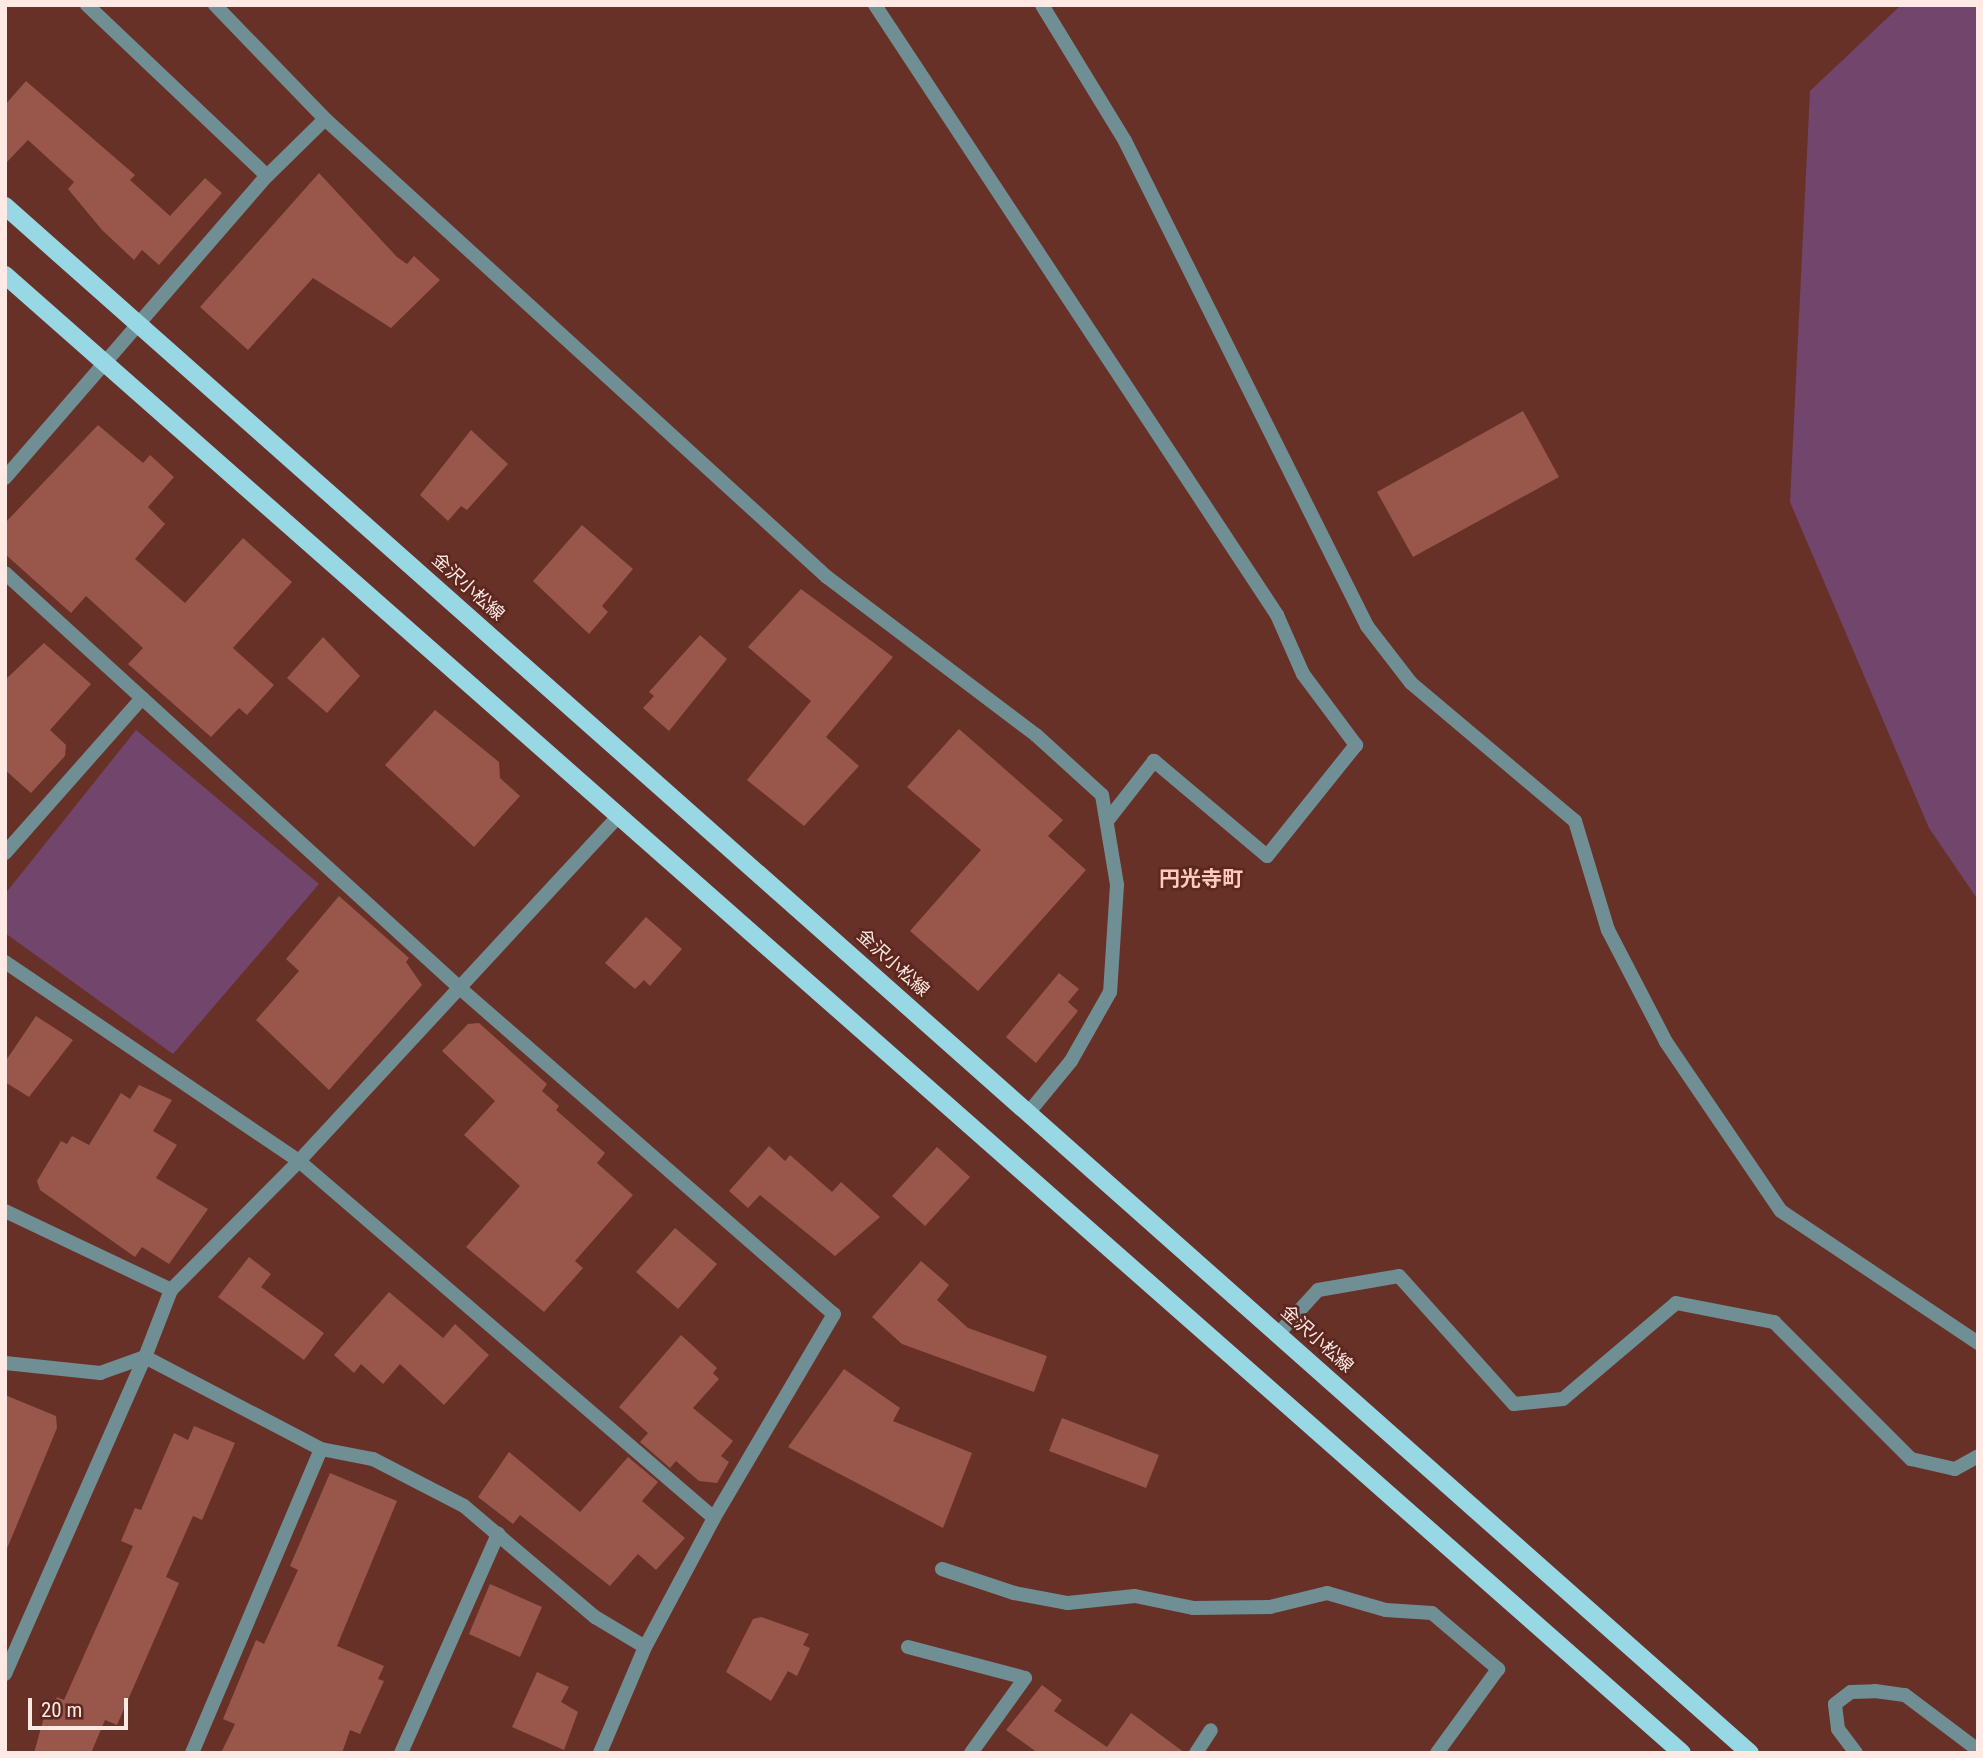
<!DOCTYPE html>
<meta charset="utf-8">
<style>
body{margin:0}
#map{position:relative;width:1983px;height:1758px;overflow:hidden;background:#673128;font-family:"Roboto Condensed","Noto Sans JP",sans-serif}
div>[style]{position:absolute}
.green>*{inset:0;background:#72456c}
.building>*{inset:0;background:#98574a}
.minor>*{height:14px;margin:-7px;padding:0 7px;transform-origin:7px;border-radius:7px;background:#708f95}
.tertiary>*{height:14px;margin:-7px;padding:0 7px;transform-origin:7px;border-radius:7px;background:#708f95}
.primary>*{height:18px;margin:-9px;padding:0 9px;transform-origin:9px;border-radius:9px;background:#98d8e5}
span{translate:-50% -50%;white-space:nowrap;text-align:center;line-height:1.15;-webkit-text-stroke:5px #5b271e;paint-order:stroke}
.street-label{font-size:18px;color:#fee9e4}
.quarter-label{font-size:21px;color:#ffc9be;font-weight:700}
.frame{position:absolute;inset:0;border:7px solid #fee9e4;pointer-events:none}
.scale{position:absolute;left:28px;top:1698px;width:100px;height:32px;box-sizing:border-box;border:4px solid #fee9e4;border-top:0;padding-left:9px;font-size:21px;line-height:24px;white-space:nowrap;color:#fee9e4;-webkit-text-stroke:5px #5b271e;paint-order:stroke}
</style>
<div id="map">
<div class="green">
<div style="clip-path:polygon(1901px 5px,1978px 5px,1978px 900px,1929px 828px,1790px 502px,1810px 91px)"></div>
<div style="clip-path:polygon(136px 730px,319px 884px,173px 1054px,5px 933px,5px 894px)"></div>
</div>
<div class="building">
<div style="clip-path:polygon(26px 81px,135px 175px,130px 180px,170px 216px,205px 178px,222px 193px,159px 265px,142px 250px,134px 260px,102px 230px,68px 189px,74px 182px,28px 140px,5px 164px,5px 105px)"></div>
<div style="clip-path:polygon(319px 173px,397px 257px,407px 264px,414px 256px,440px 280px,391px 328px,313px 278px,248px 350px,200px 307px)"></div>
<div style="clip-path:polygon(1523px 411px,1559px 477px,1413px 557px,1377px 492px)"></div>
<div style="clip-path:polygon(98px 425px,143px 463px,150px 455px,174px 477px,148px 507px,165px 524px,135px 559px,185px 603px,243px 538px,292px 582px,233px 648px,274px 685px,247px 715px,239px 708px,211px 737px,128px 664px,143px 648px,86px 596px,71px 613px,5px 554px,5px 523px)"></div>
<div style="clip-path:polygon(471px 430px,508px 464px,467px 510px,461px 506px,448px 521px,420px 495px)"></div>
<div style="clip-path:polygon(582px 525px,633px 569px,602px 606px,608px 612px,589px 634px,533px 581px)"></div>
<div style="clip-path:polygon(801px 589px,893px 657px,826px 737px,859px 766px,804px 826px,747px 780px,811px 701px,748px 647px)"></div>
<div style="clip-path:polygon(700px 635px,727px 659px,669px 731px,643px 708px,654px 696px,649px 692px)"></div>
<div style="clip-path:polygon(323px 637px,360px 676px,327px 713px,287px 678px)"></div>
<div style="clip-path:polygon(44px 643px,91px 684px,50px 730px,66px 745px,65px 756px,31px 793px,5px 770px,5px 680px)"></div>
<div style="clip-path:polygon(435px 710px,499px 762px,500px 778px,520px 796px,474px 847px,385px 765px)"></div>
<div style="clip-path:polygon(959px 729px,1063px 820px,1048px 836px,1086px 870px,978px 991px,910px 931px,981px 850px,907px 787px)"></div>
<div style="clip-path:polygon(339px 896px,409px 958px,406px 962px,422px 985px,329px 1090px,256px 1020px,299px 971px,286px 959px)"></div>
<div style="clip-path:polygon(646px 917px,682px 949px,650px 986px,644px 980px,635px 989px,605px 963px)"></div>
<div style="clip-path:polygon(1059px 973px,1079px 989px,1068px 1002px,1078px 1011px,1036px 1063px,1006px 1037px)"></div>
<div style="clip-path:polygon(36px 1016px,73px 1040px,29px 1097px,5px 1082px,5px 1062px)"></div>
<div style="clip-path:polygon(479px 1023px,547px 1084px,542px 1091px,559px 1106px,556px 1110px,605px 1153px,597px 1163px,633px 1195px,575px 1261px,583px 1268px,544px 1312px,466px 1247px,520px 1186px,464px 1135px,495px 1101px,442px 1051px,468px 1024px)"></div>
<div style="clip-path:polygon(139px 1085px,172px 1100px,153px 1131px,177px 1145px,156px 1178px,208px 1209px,169px 1264px,142px 1247px,135px 1257px,40px 1190px,37px 1181px,61px 1141px,67px 1144px,72px 1136px,89px 1145px,121px 1093px,130px 1099px)"></div>
<div style="clip-path:polygon(769px 1146px,785px 1161px,790px 1155px,832px 1192px,841px 1182px,880px 1217px,835px 1256px,760px 1195px,748px 1208px,729px 1191px)"></div>
<div style="clip-path:polygon(937px 1147px,970px 1177px,925px 1226px,892px 1196px)"></div>
<div style="clip-path:polygon(675px 1228px,717px 1264px,678px 1309px,636px 1272px)"></div>
<div style="clip-path:polygon(249px 1257px,271px 1274px,261px 1287px,324px 1333px,304px 1360px,218px 1297px)"></div>
<div style="clip-path:polygon(921px 1261px,949px 1285px,937px 1300px,968px 1328px,1047px 1356px,1034px 1392px,902px 1344px,872px 1317px)"></div>
<div style="clip-path:polygon(389px 1292px,443px 1338px,455px 1324px,489px 1355px,444px 1405px,400px 1364px,383px 1384px,361px 1364px,354px 1373px,334px 1355px)"></div>
<div style="clip-path:polygon(681px 1335px,717px 1368px,713px 1373px,719px 1379px,693px 1408px,733px 1441px,721px 1456px,729px 1462px,717px 1483px,699px 1481px,676px 1461px,670px 1468px,640px 1442px,648px 1433px,619px 1407px)"></div>
<div style="clip-path:polygon(844px 1369px,900px 1408px,893px 1421px,972px 1453px,943px 1528px,788px 1447px)"></div>
<div style="clip-path:polygon(5px 1395px,56px 1416px,57px 1428px,6px 1551px)"></div>
<div style="clip-path:polygon(1062px 1418px,1159px 1455px,1146px 1488px,1049px 1451px)"></div>
<div style="clip-path:polygon(194px 1426px,235px 1443px,202px 1520px,193px 1516px,166px 1577px,179px 1583px,117px 1725px,105px 1720px,91px 1753px,34px 1753px,46px 1710px,51px 1713px,57px 1697px,64px 1700px,133px 1546px,121px 1541px,135px 1508px,141px 1510px,174px 1433px,188px 1440px)"></div>
<div style="clip-path:polygon(509px 1452px,580px 1512px,628px 1457px,658px 1482px,642px 1501px,685px 1538px,656px 1570px,638px 1554px,610px 1586px,520px 1515px,513px 1524px,478px 1497px)"></div>
<div style="clip-path:polygon(330px 1473px,397px 1501px,337px 1646px,384px 1666px,378px 1679px,384px 1681px,360px 1734px,350px 1730px,342px 1753px,221px 1753px,235px 1724px,223px 1719px,256px 1640px,264px 1644px,298px 1570px,290px 1566px)"></div>
<div style="clip-path:polygon(490px 1584px,542px 1607px,520px 1657px,469px 1634px)"></div>
<div style="clip-path:polygon(761px 1617px,809px 1634px,803px 1645px,810px 1648px,797px 1676px,788px 1671px,771px 1701px,726px 1672px,753px 1619px)"></div>
<div style="clip-path:polygon(537px 1672px,569px 1687px,561px 1702px,578px 1712px,564px 1750px,512px 1727px)"></div>
<div style="clip-path:polygon(1042px 1685px,1062px 1700px,1054px 1711px,1107px 1747px,1131px 1713px,1185px 1753px,1038px 1753px,1006px 1730px)"></div>
</div>
<div class="minor">
<div style="left:87px;top:5px;width:248px;rotate:43.5deg"></div>
<div style="left:215px;top:5px;width:158px;rotate:46deg"></div>
<div style="left:325px;top:119px;width:680px;rotate:42.38deg"></div>
<div style="left:827px;top:577px;width:262px;rotate:37.1deg"></div>
<div style="left:1036px;top:735px;width:89px;rotate:42.3deg"></div>
<div style="left:1102px;top:795px;width:91px;rotate:80.5deg"></div>
<div style="left:1117px;top:885px;width:107px;rotate:93.7deg"></div>
<div style="left:1110px;top:992px;width:79px;rotate:119.5deg"></div>
<div style="left:1071px;top:1061px;width:66px;rotate:129.5deg"></div>
<div style="left:875px;top:5px;width:731px;rotate:56.61deg"></div>
<div style="left:1277px;top:615px;width:64px;rotate:66.2deg"></div>
<div style="left:1303px;top:674px;width:89px;rotate:53.3deg"></div>
<div style="left:1356px;top:745px;width:142px;rotate:128.7deg"></div>
<div style="left:1267px;top:856px;width:148px;rotate:-139.9deg"></div>
<div style="left:1154px;top:761px;width:76px;rotate:128.1deg"></div>
<div style="left:1042px;top:5px;width:159px;rotate:58.6deg"></div>
<div style="left:1125px;top:141px;width:542px;rotate:63.48deg"></div>
<div style="left:1367px;top:626px;width:72px;rotate:52.3deg"></div>
<div style="left:1411px;top:683px;width:214px;rotate:40.1deg"></div>
<div style="left:1575px;top:821px;width:114px;rotate:73.2deg"></div>
<div style="left:1608px;top:930px;width:126px;rotate:62.6deg"></div>
<div style="left:1666px;top:1042px;width:204px;rotate:55.8deg"></div>
<div style="left:1781px;top:1211px;width:237px;rotate:33.8deg"></div>
<div style="left:5px;top:478px;width:400px;rotate:-49.1deg"></div>
<div style="left:267px;top:176px;width:81px;rotate:-44.5deg"></div>
<div style="left:5px;top:573px;width:619px;rotate:42.38deg"></div>
<div style="left:462px;top:990px;width:493px;rotate:41.1deg"></div>
<div style="left:834px;top:1314px;width:237px;rotate:120.5deg"></div>
<div style="left:5px;top:853px;width:207px;rotate:-48.5deg"></div>
<div style="left:5px;top:962px;width:355px;rotate:34.1deg"></div>
<div style="left:299px;top:1161px;width:471px;rotate:-47.2deg"></div>
<div style="left:5px;top:1211px;width:184px;rotate:25.4deg"></div>
<div style="left:171px;top:1290px;width:182px;rotate:-45.2deg"></div>
<div style="left:299px;top:1161px;width:547px;rotate:40.7deg"></div>
<div style="left:714px;top:1518px;width:146px;rotate:118.1deg"></div>
<div style="left:645px;top:1647px;width:115px;rotate:113deg"></div>
<div style="left:1278px;top:1334px;width:59px;rotate:-47.7deg"></div>
<div style="left:1318px;top:1290px;width:82px;rotate:-9.8deg"></div>
<div style="left:1399px;top:1276px;width:172px;rotate:48.1deg"></div>
<div style="left:1514px;top:1404px;width:49px;rotate:-5.8deg"></div>
<div style="left:1563px;top:1399px;width:148px;rotate:-40.3deg"></div>
<div style="left:1676px;top:1303px;width:100px;rotate:11deg"></div>
<div style="left:1774px;top:1322px;width:194px;rotate:45deg"></div>
<div style="left:1911px;top:1459px;width:45px;rotate:12.8deg"></div>
<div style="left:1955px;top:1469px;width:26px;rotate:-29deg"></div>
<div style="left:145px;top:1357px;width:72px;rotate:-68.8deg"></div>
<div style="left:5px;top:1363px;width:96px;rotate:6deg"></div>
<div style="left:100px;top:1373px;width:48px;rotate:-19.6deg"></div>
<div style="left:145px;top:1357px;width:199px;rotate:27.6deg"></div>
<div style="left:942px;top:1569px;width:76px;rotate:18.4deg"></div>
<div style="left:1014px;top:1593px;width:55px;rotate:10.5deg"></div>
<div style="left:1068px;top:1603px;width:67px;rotate:-6deg"></div>
<div style="left:1135px;top:1596px;width:59px;rotate:11.7deg"></div>
<div style="left:1193px;top:1608px;width:77px;rotate:-0.7deg"></div>
<div style="left:1270px;top:1607px;width:59px;rotate:-13.8deg"></div>
<div style="left:1327px;top:1593px;width:61px;rotate:16.1deg"></div>
<div style="left:1386px;top:1610px;width:46px;rotate:3.7deg"></div>
<div style="left:1432px;top:1613px;width:87px;rotate:40.3deg"></div>
<div style="left:1498px;top:1669px;width:104px;rotate:126deg"></div>
<div style="left:908px;top:1647px;width:121px;rotate:14.8deg"></div>
<div style="left:1025px;top:1678px;width:92px;rotate:125.8deg"></div>
<div style="left:192px;top:1753px;width:330px;rotate:-67deg"></div>
<div style="left:321px;top:1449px;width:53px;rotate:10.9deg"></div>
<div style="left:373px;top:1459px;width:102px;rotate:27.3deg"></div>
<div style="left:464px;top:1506px;width:172px;rotate:40.3deg"></div>
<div style="left:595px;top:1617px;width:58px;rotate:31deg"></div>
<div style="left:401px;top:1753px;width:240px;rotate:-66.1deg"></div>
<div style="left:1196px;top:1753px;width:27px;rotate:-57deg"></div>
<div style="left:1856px;top:1753px;width:30px;rotate:-127deg"></div>
<div style="left:1838px;top:1729px;width:25px;rotate:-97deg"></div>
<div style="left:1835px;top:1704px;width:20px;rotate:-37deg"></div>
<div style="left:1851px;top:1692px;width:24px;rotate:-2deg"></div>
<div style="left:1875px;top:1691px;width:30px;rotate:8deg"></div>
<div style="left:1905px;top:1695px;width:91px;rotate:37deg"></div>
</div>
<div class="tertiary">
<div style="left:5px;top:1674px;width:347px;rotate:-66.2deg"></div>
</div>
<div class="primary">
<div style="left:5px;top:206px;width:2332px;rotate:41.56deg"></div>
<div style="left:5px;top:275px;width:2235px;rotate:41.39deg"></div>
</div>
<div class="street-label">
<span style="left:468px;top:587px;rotate:42deg">金沢小松線</span>
<span style="left:893px;top:963px;rotate:42deg">金沢小松線</span>
<span style="left:1317px;top:1339px;rotate:42deg">金沢小松線</span>
</div>
<div class="quarter-label">
<span style="left:1201px;top:879px">円光寺町</span>
</div>
<div class="frame"></div>
<div class="scale">20 m</div>
</div>
